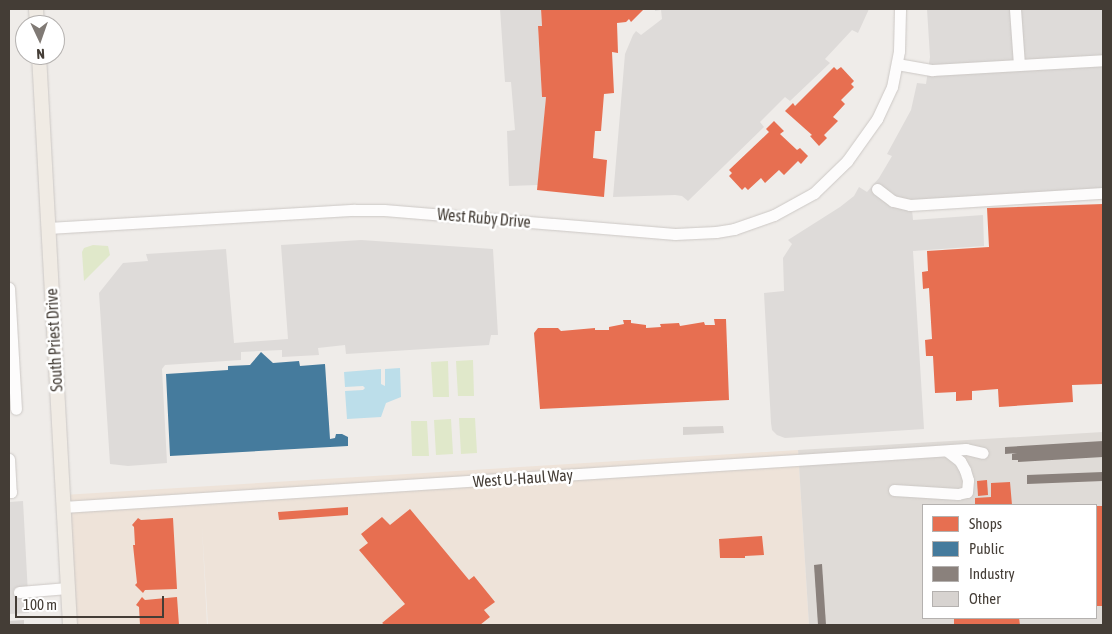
<!DOCTYPE html>
<style>
body{margin:0}
#map{position:relative;width:1112px;height:634px;overflow:hidden;background:#efece9;font-family:"Asap Condensed",sans-serif}
div>[style]{position:absolute}
.commercial>*{inset:0;background:#eee3d9}
.industrial>*{inset:0;background:#dfdbd7}
.green>*{inset:0;background:#e0e8ca}
.parking>*{inset:0;background:#dedbd9}
.water>*{inset:0;background:#bcdeea}
.shops>*{inset:0;background:#e76f51}
.public>*{inset:0;background:#457b9d}
.industry>*{inset:0;background:#8a817c}
.building>*{inset:0;background:#d7d3d0}
.roads{filter:drop-shadow(0 0 1px #ccc8c5) drop-shadow(0 0 1px #ccc8c5)}
.minor>*{height:11px;margin:-5.5px;padding:0 5.5px;transform-origin:5.5px;border-radius:5.5px;background:#fdfcfc}
.major>*{height:14px;margin:-7px;padding:0 7px;transform-origin:7px;border-radius:7px;background:#f0ebe4}
span{translate:-50% -50%;white-space:nowrap;text-align:center;line-height:1.15;-webkit-text-stroke:5px #fff;paint-order:stroke}
.street-label{font-size:16px;color:#443d36}
.frame{position:absolute;inset:0;border:10px solid #443d36;pointer-events:none}
.legend{position:absolute;left:922px;top:504px;width:175px;height:115px;box-sizing:border-box;background:#fff;border:1px solid #b4b1af;margin:0;padding:6px 9px;list-style:none;font-size:15px;color:#443d36}
.legend li{display:flex;align-items:center;gap:10px;height:25px}
.legend b{width:25px;border:1px solid #b4b1af}
.north{position:absolute;left:15px;top:15px;width:50px;height:50px;box-sizing:border-box;background:#fff;border:1px solid #b4b1af;border-radius:50%;rotate:177deg;font-size:14px;font-weight:700;line-height:20px;text-align:center;color:#443d36}
.north::after{content:'';display:block;margin:auto;width:18px;height:22px;background:#807a75;clip-path:polygon(50% 0,100% 100%,50% 72%,0 100%)}
.scale{position:absolute;left:15px;top:596px;width:149px;height:22px;box-sizing:border-box;border:2px solid #443d36;border-top:0;padding-left:6px;font-size:15px;line-height:18px;white-space:nowrap;color:#443d36;-webkit-text-stroke:4px #fff;paint-order:stroke}
</style>
<div id="map">
<div class="commercial">
<div style="clip-path:polygon(798px 450px,809px 625px,208px 625px,202px 527px,207px 625px,70px 625px,63px 495px)"></div>
</div>
<div class="industrial">
<div style="clip-path:polygon(evenodd,1103px 432px,1103px 625px,809px 625px,798px 450px,1103px 432px,923px 505px,1096px 505px,1096px 618px,923px 618px,923px 505px)"></div>
</div>
<div class="green">
<div style="clip-path:polygon(93px 245px,108px 246px,110px 255px,84px 281px,82px 252px,84px 248px)"></div>
<div style="clip-path:polygon(473px 360px,474px 396px,458px 396px,456px 361px)"></div>
<div style="clip-path:polygon(448px 361px,449px 397px,433px 397px,431px 362px)"></div>
<div style="clip-path:polygon(459px 418px,475px 418px,477px 453px,461px 454px)"></div>
<div style="clip-path:polygon(451px 419px,453px 454px,436px 455px,434px 420px)"></div>
<div style="clip-path:polygon(411px 421px,427px 421px,429px 456px,412px 456px)"></div>
</div>
<div class="parking">
<div style="clip-path:polygon(500px 9px,541px 9px,542px 26px,538px 27px,542px 97px,546px 97px,538px 185px,509px 186px,507px 131px,515px 130px,511px 82px,505px 82px)"></div>
<div style="clip-path:polygon(655px 9px,869px 9px,858px 33px,852px 30px,825px 59px,830px 63px,790px 101px,785px 97px,760px 122px,764px 127px,688px 201px,682px 196px,675px 195px,613px 197px,625px 54px,633px 35px,636px 31px,641px 35px,662px 19px,661px 10px,655px 11px)"></div>
<div style="clip-path:polygon(927px 9px,1103px 9px,1103px 198px,912px 209px,913px 220px,983px 215px,984px 246px,913px 251px,924px 429px,785px 438px,777px 435px,772px 430px,771px 423px,764px 293px,784px 291px,783px 258px,792px 244px,788px 240px,840px 207px,854px 196px,859px 187px,867px 192px,879px 178px,892px 156px,887px 154px,911px 110px,917px 83px,926px 84px,930px 57px)"></div>
<div style="clip-path:polygon(361px 240px,493px 249px,498px 335px,491px 335px,489px 345px,346px 354px,345px 345px,318px 348px,319px 355px,282px 357px,282px 350px,241px 352px,241px 360px,165px 365px,162px 369px,167px 463px,128px 466px,110px 464px,99px 293px,123px 263px,148px 261px,146px 254px,226px 249px,234px 343px,288px 339px,281px 245px)"></div>
<div style="clip-path:polygon(23px 501px,29px 613px,9px 614px,9px 502px)"></div>
</div>
<div class="water">
<div style="clip-path:polygon(400px 368px,401px 397px,386px 403px,381px 417px,347px 419px,345px 391px,363px 390px,365px 388px,363px 386px,345px 387px,344px 372px,381px 369px,381px 384px,385px 386px,385px 369px)"></div>
</div>
<div class="shops">
<div style="clip-path:polygon(541px 9px,644px 9px,631px 22px,629px 19px,626px 22px,617px 23px,618px 53px,612px 52px,614px 93px,604px 94px,601px 131px,595px 131px,593px 158px,607px 160px,604px 197px,537px 190px,546px 97px,542px 97px,538px 26px,542px 26px)"></div>
<div style="clip-path:polygon(834px 67px,837px 70px,841px 67px,854px 81px,851px 84px,854px 87px,841px 100px,845px 104px,833px 117px,838px 121px,824px 135px,827px 138px,819px 146px,810px 136px,812px 135px,785px 111px,793px 103px,795px 106px)"></div>
<div style="clip-path:polygon(774px 121px,784px 131px,780px 134px,797px 150px,800px 148px,808px 156px,801px 164px,798px 161px,784px 175px,779px 170px,765px 183px,761px 178px,748px 190px,745px 187px,742px 190px,729px 176px,732px 173px,729px 170px,769px 132px,766px 129px)"></div>
<div style="clip-path:polygon(1103px 204px,1103px 384px,1072px 385px,1073px 402px,999px 407px,998px 389px,972px 391px,972px 400px,956px 401px,956px 392px,935px 393px,933px 356px,926px 356px,925px 340px,932px 339px,929px 288px,923px 289px,922px 272px,928px 271px,927px 251px,989px 247px,987px 208px)"></div>
<div style="clip-path:polygon(714px 319px,726px 319px,729px 400px,540px 409px,534px 333px,538px 328px,558px 328px,561px 331px,595px 328px,595px 330px,609px 330px,609px 327px,624px 324px,623px 320px,631px 320px,631px 323px,646px 325px,646px 328px,661px 327px,660px 324px,679px 323px,680px 326px,704px 322px,705px 325px,715px 325px)"></div>
<div style="clip-path:polygon(987px 480px,988px 495px,978px 496px,977px 481px)"></div>
<div style="clip-path:polygon(1010px 482px,1012px 505px,975px 505px,975px 498px,991px 497px,991px 483px)"></div>
<div style="clip-path:polygon(1096px 506px,1103px 506px,1103px 606px,1096px 606px)"></div>
<div style="clip-path:polygon(348px 507px,348px 515px,279px 520px,278px 512px)"></div>
<div style="clip-path:polygon(410px 509px,469px 580px,474px 576px,495px 602px,484px 610px,490px 617px,480px 625px,385px 625px,382px 623px,405px 604px,359px 550px,368px 543px,361px 534px,382px 517px,390px 525px)"></div>
<div style="clip-path:polygon(138px 518px,141px 520px,173px 518px,177px 589px,145px 590px,143px 593px,135px 585px,137px 583px,133px 545px,135px 545px,134px 527px,132px 525px)"></div>
<div style="clip-path:polygon(762px 536px,764px 555px,745px 556px,745px 558px,720px 558px,719px 539px)"></div>
<div style="clip-path:polygon(142px 597px,145px 600px,177px 597px,179px 625px,140px 625px,139px 607px,136px 605px)"></div>
<div style="clip-path:polygon(954px 618px,1019px 618px,1020px 625px,954px 625px)"></div>
</div>
<div class="public">
<div style="clip-path:polygon(261px 352px,273px 363px,299px 361px,300px 366px,325px 364px,330px 439px,335px 438px,336px 434px,342px 434px,348px 437px,348px 446px,170px 456px,166px 374px,228px 370px,228px 366px,250px 365px)"></div>
</div>
<div class="industry">
<div style="clip-path:polygon(1103px 441px,1103px 457px,1018px 462px,1018px 460px,1012px 460px,1012px 454px,1017px 453px,1005px 454px,1005px 447px)"></div>
<div style="clip-path:polygon(1103px 472px,1103px 481px,1027px 484px,1027px 475px)"></div>
<div style="clip-path:polygon(822px 564px,826px 625px,818px 625px,814px 565px)"></div>
</div>
<div class="building">
<div style="clip-path:polygon(723px 426px,724px 433px,683px 435px,683px 427px)"></div>
<div style="clip-path:polygon(24px 620px,24px 625px,9px 625px,9px 621px)"></div>
</div>
<div class="roads">
<div class="minor">
<div style="left:1015px;top:9px;width:56px;rotate:85.9deg"></div>
<div style="left:897px;top:64px;width:36px;rotate:10deg"></div>
<div style="left:932px;top:70px;width:171px;rotate:-3.3deg"></div>
<div style="left:877px;top:189px;width:20px;rotate:37deg"></div>
<div style="left:893px;top:201px;width:17px;rotate:13deg"></div>
<div style="left:910px;top:205px;width:193px;rotate:-3.6deg"></div>
<div style="left:48px;top:228px;width:307px;rotate:-3.4deg"></div>
<div style="left:354px;top:210px;width:30px"></div>
<div style="left:384px;top:210px;width:292px;rotate:4.7deg"></div>
<div style="left:675px;top:234px;width:41px;rotate:-2.8deg"></div>
<div style="left:716px;top:232px;width:18px;rotate:-9deg"></div>
<div style="left:734px;top:229px;width:42px;rotate:-19.3deg"></div>
<div style="left:774px;top:215px;width:46px;rotate:-28.8deg"></div>
<div style="left:814px;top:193px;width:46px;rotate:-44.1deg"></div>
<div style="left:847px;top:161px;width:52px;rotate:-54.5deg"></div>
<div style="left:877px;top:119px;width:35px;rotate:-65deg"></div>
<div style="left:892px;top:87px;width:37px;rotate:-79deg"></div>
<div style="left:899px;top:51px;width:42px;rotate:-88.6deg"></div>
<div style="left:9px;top:288px;width:121px;rotate:86.7deg"></div>
<div style="left:9px;top:459px;width:33px;rotate:87deg"></div>
<div style="left:11px;top:492px;width:2px;rotate:180deg"></div>
<div style="left:894px;top:490px;width:64px;rotate:3.6deg"></div>
<div style="left:958px;top:494px;width:9px;rotate:-13deg"></div>
<div style="left:967px;top:492px;width:12px;rotate:-85deg"></div>
<div style="left:968px;top:480px;width:10px;rotate:-107deg"></div>
<div style="left:965px;top:470px;width:10px;rotate:-119deg"></div>
<div style="left:960px;top:461px;width:16px;rotate:-142deg"></div>
<div style="left:63px;top:507px;width:829px;rotate:-3.67deg"></div>
<div style="left:890px;top:454px;width:76px;rotate:-3.8deg"></div>
<div style="left:966px;top:449px;width:17px;rotate:13deg"></div>
<div style="left:19px;top:592px;width:49px;rotate:-4.7deg"></div>
</div>
<div class="major">
<div style="left:36px;top:9px;width:16px;rotate:86deg"></div>
<div style="left:39px;top:55px;width:571px;rotate:86.89deg"></div>
</div>
</div>
<div class="street-label">
<span style="left:484px;top:218px;rotate:5deg">West Ruby Drive</span>
<span style="left:54px;top:340px;rotate:-93deg">South Priest Drive</span>
<span style="left:523px;top:478px;rotate:-4deg">West U-Haul Way</span>
</div>
<div class="frame"></div>
<ul class="legend">
<li><b style="height:14px;background:#e76f51"></b>Shops</li>
<li><b style="height:14px;background:#457b9d"></b>Public</li>
<li><b style="height:14px;background:#8a817c"></b>Industry</li>
<li><b style="height:14px;background:#d7d3d0"></b>Other</li>
</ul>
<div class="north">N</div>
<div class="scale">100 m</div>
</div>
